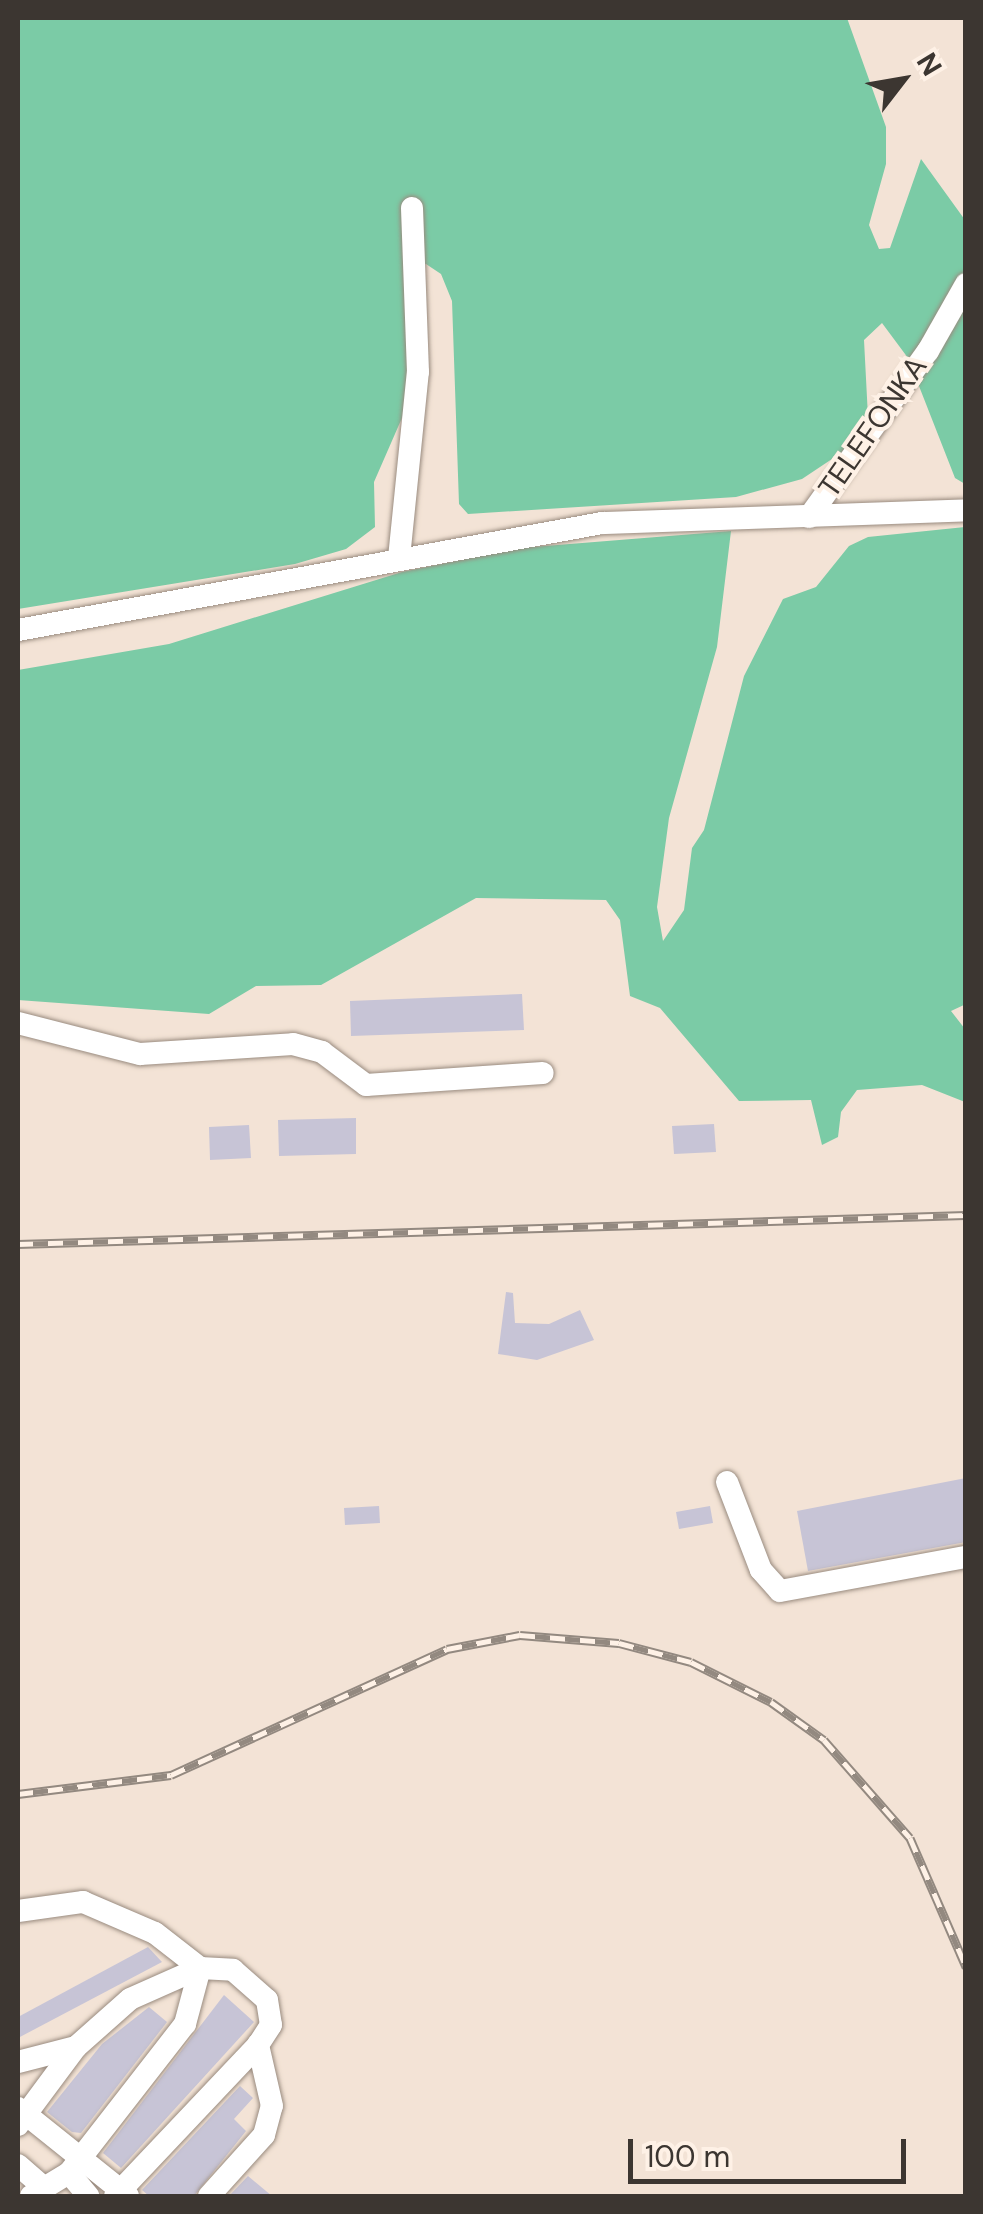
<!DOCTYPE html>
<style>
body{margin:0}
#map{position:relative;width:983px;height:2214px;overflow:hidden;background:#f3e3d6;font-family:"DM Sans",sans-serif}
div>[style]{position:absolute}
.forest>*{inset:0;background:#7bcba6}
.building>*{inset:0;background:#c7c4d6}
.roads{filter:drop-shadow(0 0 2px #998b7f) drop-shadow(0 0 2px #998b7f)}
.minor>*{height:22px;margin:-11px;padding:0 11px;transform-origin:11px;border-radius:11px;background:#fff}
.rail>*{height:9px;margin-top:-4.5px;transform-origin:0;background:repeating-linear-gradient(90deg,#fef1e6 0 15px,#938980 0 30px);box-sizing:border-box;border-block:2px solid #938980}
span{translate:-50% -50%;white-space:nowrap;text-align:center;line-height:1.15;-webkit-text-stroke:8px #fef1e6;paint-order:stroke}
.street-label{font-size:30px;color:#3c3631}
.frame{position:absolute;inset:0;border:20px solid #3c3631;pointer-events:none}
.north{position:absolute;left:853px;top:30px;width:100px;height:100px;-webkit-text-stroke:8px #fef1e6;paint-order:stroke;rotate:59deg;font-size:28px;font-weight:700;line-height:40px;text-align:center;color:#3c3631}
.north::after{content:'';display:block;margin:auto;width:35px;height:45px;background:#3c3631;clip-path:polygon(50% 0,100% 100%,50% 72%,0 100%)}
.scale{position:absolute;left:628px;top:2139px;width:278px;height:45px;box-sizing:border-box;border:5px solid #3c3631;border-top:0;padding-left:12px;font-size:30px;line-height:35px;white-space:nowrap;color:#3c3631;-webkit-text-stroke:8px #fef1e6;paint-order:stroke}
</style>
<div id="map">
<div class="forest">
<div style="clip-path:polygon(18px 18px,847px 18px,886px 127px,886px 164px,869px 225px,879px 249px,890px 248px,921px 159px,965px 220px,965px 484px,955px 478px,908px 358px,882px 323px,864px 340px,868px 417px,850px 447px,802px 479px,736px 497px,468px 514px,459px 504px,452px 301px,441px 274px,426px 264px,413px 268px,405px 411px,374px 482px,375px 527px,346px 549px,295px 564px,18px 609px)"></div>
<div style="clip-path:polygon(965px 527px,966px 1004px,951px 1011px,965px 1029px,965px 1102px,922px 1085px,857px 1090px,841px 1112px,838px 1137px,822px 1145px,811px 1100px,739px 1101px,660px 1008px,630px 996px,620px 920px,606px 900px,476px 898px,321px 985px,256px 986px,209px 1014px,18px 1000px,18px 670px,169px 644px,402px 572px,520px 548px,731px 531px,717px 647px,669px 818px,657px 907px,663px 941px,684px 910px,692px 848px,704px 830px,744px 676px,783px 599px,816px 587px,849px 546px,868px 537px)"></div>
</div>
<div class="building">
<div style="clip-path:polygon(522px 994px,524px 1030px,351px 1036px,350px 1001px)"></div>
<div style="clip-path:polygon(356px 1118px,356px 1154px,279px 1156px,278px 1120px)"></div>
<div style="clip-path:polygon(714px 1124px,716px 1152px,674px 1154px,672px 1126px)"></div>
<div style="clip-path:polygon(249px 1125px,251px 1158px,210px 1160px,209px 1127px)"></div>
<div style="clip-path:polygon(506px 1292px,513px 1293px,515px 1323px,549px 1324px,580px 1310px,594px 1340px,537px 1360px,498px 1354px)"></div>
<div style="clip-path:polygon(966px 1478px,966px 1542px,808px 1571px,797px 1511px)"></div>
<div style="clip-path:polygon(379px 1506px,380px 1523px,345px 1525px,344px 1508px)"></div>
<div style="clip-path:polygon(710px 1506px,713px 1523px,679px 1529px,676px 1512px)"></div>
<div style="clip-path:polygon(148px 1947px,162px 1962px,18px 2038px,18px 2017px)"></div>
<div style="clip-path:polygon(224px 1995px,254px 2022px,121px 2168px,103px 2153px)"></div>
<div style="clip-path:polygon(149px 2007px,167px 2022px,81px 2133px,72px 2132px,47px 2112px,102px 2044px)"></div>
<div style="clip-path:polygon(240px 2086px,253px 2098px,234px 2119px,246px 2131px,194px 2196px,149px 2196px,142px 2190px)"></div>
<div style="clip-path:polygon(248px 2176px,272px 2196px,229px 2196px)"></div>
</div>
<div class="roads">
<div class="minor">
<div style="left:809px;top:517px;width:204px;rotate:-54.4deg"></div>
<div style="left:928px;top:351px;width:77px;rotate:-60.4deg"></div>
<div style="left:399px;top:558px;width:187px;rotate:-84.2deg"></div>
<div style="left:418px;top:372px;width:164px;rotate:-92.1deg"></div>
<div style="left:18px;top:630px;width:594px;rotate:-10.38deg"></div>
<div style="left:602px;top:523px;width:364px;rotate:-2deg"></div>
<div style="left:18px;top:1023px;width:126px;rotate:14.3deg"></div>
<div style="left:140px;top:1054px;width:153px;rotate:-3.7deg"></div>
<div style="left:293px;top:1044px;width:30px;rotate:15deg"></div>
<div style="left:322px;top:1052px;width:55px;rotate:36.9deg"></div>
<div style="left:366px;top:1085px;width:177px;rotate:-3.9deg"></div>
<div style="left:727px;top:1482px;width:94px;rotate:68.9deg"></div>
<div style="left:761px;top:1570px;width:28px;rotate:48deg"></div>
<div style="left:780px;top:1591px;width:189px;rotate:-10.4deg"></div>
<div style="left:18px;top:1911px;width:66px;rotate:-7.9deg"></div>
<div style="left:83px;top:1902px;width:78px;rotate:23.3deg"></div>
<div style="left:155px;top:1933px;width:57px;rotate:37.9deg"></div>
<div style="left:200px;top:1968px;width:33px;rotate:3deg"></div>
<div style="left:233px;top:1970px;width:45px;rotate:41.4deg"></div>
<div style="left:267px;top:2000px;width:25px;rotate:81deg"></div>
<div style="left:271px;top:2025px;width:24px;rotate:123deg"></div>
<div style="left:258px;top:2045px;width:208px;rotate:133.4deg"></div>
<div style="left:18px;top:2062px;width:60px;rotate:-14.5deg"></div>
<div style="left:76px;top:2047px;width:72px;rotate:-41.6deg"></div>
<div style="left:130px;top:1999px;width:77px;rotate:-23.9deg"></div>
<div style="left:18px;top:2108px;width:141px;rotate:38.7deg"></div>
<div style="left:18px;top:2125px;width:97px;rotate:-53.4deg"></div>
<div style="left:18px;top:2165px;width:30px;rotate:41deg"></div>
<div style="left:69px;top:2173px;width:30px;rotate:50deg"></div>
<div style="left:31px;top:2196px;width:44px;rotate:-31.2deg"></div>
<div style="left:69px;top:2173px;width:189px;rotate:-52.1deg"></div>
<div style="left:185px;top:2024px;width:58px;rotate:-75deg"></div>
<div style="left:209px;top:2196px;width:82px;rotate:-48deg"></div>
<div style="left:264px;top:2135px;width:30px;rotate:-75deg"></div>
<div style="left:272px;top:2106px;width:63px;rotate:-102.9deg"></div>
</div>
</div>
<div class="rail">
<div style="left:18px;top:1244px;width:948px;rotate:-1.75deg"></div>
<div style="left:18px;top:1794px;width:154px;rotate:-7.1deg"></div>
<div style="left:171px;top:1775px;width:303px;rotate:-24.5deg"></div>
<div style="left:447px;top:1649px;width:74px;rotate:-10.9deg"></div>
<div style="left:520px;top:1635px;width:99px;rotate:4.6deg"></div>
<div style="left:619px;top:1643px;width:74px;rotate:14.8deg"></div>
<div style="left:691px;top:1662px;width:89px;rotate:26.6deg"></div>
<div style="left:771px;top:1702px;width:65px;rotate:35.6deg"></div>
<div style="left:824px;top:1740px;width:130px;rotate:48.7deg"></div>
<div style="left:910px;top:1838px;width:141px;rotate:66.5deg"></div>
</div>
<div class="street-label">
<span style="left:873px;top:427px;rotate:-55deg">TELEFONKA</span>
</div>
<div class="frame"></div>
<div class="north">N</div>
<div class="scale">100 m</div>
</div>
